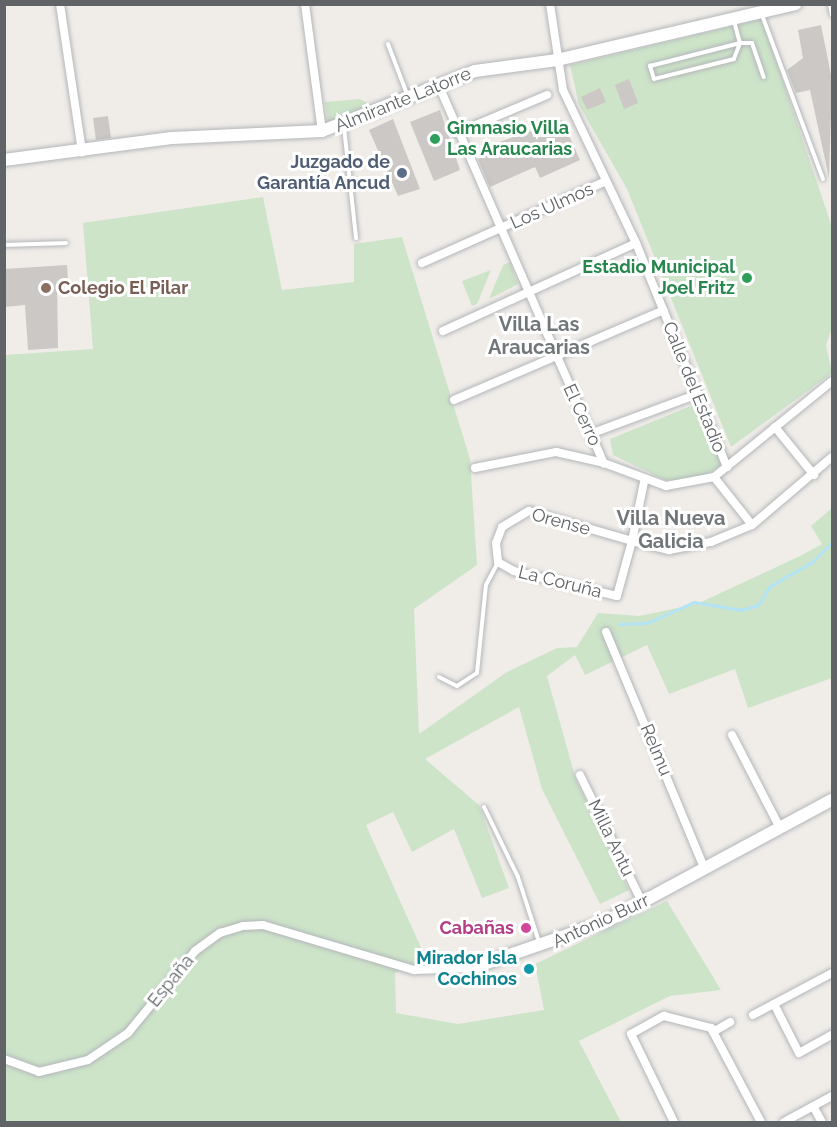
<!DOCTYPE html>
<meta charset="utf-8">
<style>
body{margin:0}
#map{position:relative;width:837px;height:1127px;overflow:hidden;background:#f0ede9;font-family:Raleway,sans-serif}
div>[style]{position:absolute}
.green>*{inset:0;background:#cde4c9}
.stream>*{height:3px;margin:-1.5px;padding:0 1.5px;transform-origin:1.5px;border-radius:1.5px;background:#b3e3f5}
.building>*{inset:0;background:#cbc8c5}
.roads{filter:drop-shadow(0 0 2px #b3b6b9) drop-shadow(0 0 2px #b3b6b9)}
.lane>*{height:4px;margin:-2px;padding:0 2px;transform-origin:2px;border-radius:2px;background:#fff}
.street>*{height:8px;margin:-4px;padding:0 4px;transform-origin:4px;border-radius:4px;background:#fff}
.secondary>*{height:12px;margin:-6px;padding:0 6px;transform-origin:6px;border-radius:6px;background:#fff}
.dots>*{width:16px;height:16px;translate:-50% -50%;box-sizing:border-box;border:3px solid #fff;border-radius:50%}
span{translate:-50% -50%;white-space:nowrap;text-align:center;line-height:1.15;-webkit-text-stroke:6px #fff;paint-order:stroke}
.street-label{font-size:18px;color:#606467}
.leisure-label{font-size:18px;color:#27864d;font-weight:700}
.left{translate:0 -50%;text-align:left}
.right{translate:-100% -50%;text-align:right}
.service-label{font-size:18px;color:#4e5e75;font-weight:700}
.education-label{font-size:18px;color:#785e54;font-weight:700}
.hotel-label{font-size:18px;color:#b23c85;font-weight:700}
.culture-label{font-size:18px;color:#0d838f;font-weight:700}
.neighbourhood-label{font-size:20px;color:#717679;font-weight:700}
.frame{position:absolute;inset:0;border:6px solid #606467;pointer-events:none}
</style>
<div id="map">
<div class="green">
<div style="clip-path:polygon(762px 19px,832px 227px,832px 328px,826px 345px,832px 373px,731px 447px,627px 189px,579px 105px,570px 65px)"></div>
<div style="clip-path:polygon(360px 99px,369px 104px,362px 111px,328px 122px,325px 102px)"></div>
<div style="clip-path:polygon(263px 197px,282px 290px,354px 282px,354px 244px,402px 237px,470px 459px,477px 565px,414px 609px,419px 734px,507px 672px,557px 648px,577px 647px,598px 613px,639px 616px,697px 604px,800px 556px,822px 544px,811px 526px,832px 508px,832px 678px,748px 708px,735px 669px,669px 694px,647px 645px,585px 675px,575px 655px,547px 676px,576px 780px,629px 890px,600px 904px,542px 789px,519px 707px,425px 759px,479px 805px,509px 888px,482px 898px,454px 829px,412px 852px,393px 812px,366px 825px,427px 961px,395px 973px,396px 1013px,458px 1024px,544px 1010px,535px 964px,667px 901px,721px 990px,670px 996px,579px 1041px,621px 1122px,5px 1122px,5px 355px,93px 349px,83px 223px)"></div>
<div style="clip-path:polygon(510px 262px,518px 284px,489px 299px,503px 265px)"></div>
<div style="clip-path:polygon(491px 270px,477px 304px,472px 306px,462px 281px)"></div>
<div style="clip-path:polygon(696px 404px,722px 465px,709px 473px,688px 481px,665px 480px,613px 455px,610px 439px)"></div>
</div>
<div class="stream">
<div style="left:619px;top:624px;width:28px;rotate:-2deg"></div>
<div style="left:647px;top:623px;width:51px;rotate:-24.1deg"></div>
<div style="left:694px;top:602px;width:48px;rotate:9.7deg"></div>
<div style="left:741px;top:610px;width:18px;rotate:-16deg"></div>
<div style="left:758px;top:605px;width:22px;rotate:-58deg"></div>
<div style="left:770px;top:586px;width:48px;rotate:-29.7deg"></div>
<div style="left:812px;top:562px;width:28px;rotate:-45deg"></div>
</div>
<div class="building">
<div style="clip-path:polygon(821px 25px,832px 80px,829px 178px,810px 90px,796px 93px,787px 70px,803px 58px,798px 30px)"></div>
<div style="clip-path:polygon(629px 79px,638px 103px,624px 109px,615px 85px)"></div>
<div style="clip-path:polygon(600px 88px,606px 102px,587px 110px,581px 97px)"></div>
<div style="clip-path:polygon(440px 110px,460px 170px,434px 181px,410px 122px)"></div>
<div style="clip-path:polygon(108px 116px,111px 138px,96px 140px,93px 118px)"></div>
<div style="clip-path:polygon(393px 119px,420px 189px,398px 196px,369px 130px)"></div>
<div style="clip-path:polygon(562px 120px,580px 160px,540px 178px,535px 167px,490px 187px,478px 159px,491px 154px,488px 146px)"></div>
<div style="clip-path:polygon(67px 265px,68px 281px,57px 281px,58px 348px,28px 350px,25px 305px,4px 307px,4px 269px)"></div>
</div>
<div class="roads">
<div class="lane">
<div style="left:830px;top:4px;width:11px;rotate:80deg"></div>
<div style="left:762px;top:15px;width:175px;rotate:69.6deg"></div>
<div style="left:734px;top:21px;width:23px;rotate:75deg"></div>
<div style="left:740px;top:43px;width:12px"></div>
<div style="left:752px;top:43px;width:36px;rotate:71deg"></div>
<div style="left:740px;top:43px;width:17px;rotate:111deg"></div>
<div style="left:734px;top:59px;width:82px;rotate:166deg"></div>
<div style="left:654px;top:79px;width:14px;rotate:-107deg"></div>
<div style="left:650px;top:66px;width:93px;rotate:-14.3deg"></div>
<div style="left:388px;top:44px;width:53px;rotate:69.2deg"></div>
<div style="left:344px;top:127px;width:112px;rotate:83.8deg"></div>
<div style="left:4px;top:245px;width:62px;rotate:-1.8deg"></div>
<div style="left:439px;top:677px;width:20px;rotate:27deg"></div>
<div style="left:457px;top:686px;width:24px;rotate:-33deg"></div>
<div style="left:477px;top:673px;width:88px;rotate:-84.2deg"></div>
<div style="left:486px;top:585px;width:26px;rotate:-62deg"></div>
<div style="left:484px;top:807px;width:78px;rotate:64.1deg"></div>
<div style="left:518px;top:877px;width:68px;rotate:72.1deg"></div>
</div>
<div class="street">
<div style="left:60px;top:4px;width:150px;rotate:81.5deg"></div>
<div style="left:305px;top:4px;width:128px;rotate:82.4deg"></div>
<div style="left:550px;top:4px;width:87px;rotate:81.4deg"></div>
<div style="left:563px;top:90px;width:170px;rotate:64.5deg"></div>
<div style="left:636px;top:243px;width:242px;rotate:67.9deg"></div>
<div style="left:439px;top:86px;width:412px;rotate:66.4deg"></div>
<div style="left:604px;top:463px;width:66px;rotate:20.4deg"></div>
<div style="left:666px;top:486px;width:49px;rotate:-10.6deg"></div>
<div style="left:714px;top:477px;width:152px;rotate:-39.1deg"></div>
<div style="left:457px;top:133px;width:98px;rotate:-22.9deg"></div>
<div style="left:422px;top:263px;width:201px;rotate:-24deg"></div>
<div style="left:443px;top:331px;width:212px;rotate:-24.5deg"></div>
<div style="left:454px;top:400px;width:228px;rotate:-23.2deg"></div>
<div style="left:775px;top:427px;width:62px;rotate:50.9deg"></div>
<div style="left:590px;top:434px;width:115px;rotate:-20.3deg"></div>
<div style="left:475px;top:468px;width:83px;rotate:-11.2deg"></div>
<div style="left:556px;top:452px;width:49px;rotate:12.9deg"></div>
<div style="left:714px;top:477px;width:61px;rotate:51.6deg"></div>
<div style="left:644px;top:482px;width:60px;rotate:101.5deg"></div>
<div style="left:632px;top:541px;width:57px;rotate:105.3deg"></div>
<div style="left:617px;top:596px;width:106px;rotate:-166.4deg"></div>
<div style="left:514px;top:571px;width:18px;rotate:-151deg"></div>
<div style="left:498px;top:562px;width:19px;rotate:-96deg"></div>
<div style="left:496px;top:543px;width:17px;rotate:-69deg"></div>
<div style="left:502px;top:527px;width:31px;rotate:-31deg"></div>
<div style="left:529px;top:511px;width:107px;rotate:16.2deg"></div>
<div style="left:632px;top:541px;width:38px;rotate:14deg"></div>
<div style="left:669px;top:550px;width:43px;rotate:-10.8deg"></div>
<div style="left:711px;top:542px;width:44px;rotate:-22.5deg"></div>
<div style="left:752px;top:525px;width:105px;rotate:-40.4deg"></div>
<div style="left:606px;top:632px;width:256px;rotate:67.4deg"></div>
<div style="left:732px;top:735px;width:102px;rotate:62.7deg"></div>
<div style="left:580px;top:775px;width:141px;rotate:64deg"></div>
<div style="left:774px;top:1004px;width:55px;rotate:63deg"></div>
<div style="left:799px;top:1053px;width:38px;rotate:-29deg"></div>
<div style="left:753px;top:1015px;width:89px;rotate:-28deg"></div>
<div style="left:713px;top:1032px;width:20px;rotate:-30deg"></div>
<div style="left:4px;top:1059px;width:37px;rotate:20deg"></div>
<div style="left:39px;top:1072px;width:50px;rotate:-13.8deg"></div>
<div style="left:88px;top:1060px;width:48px;rotate:-34deg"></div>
<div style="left:128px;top:1033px;width:106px;rotate:-50.7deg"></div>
<div style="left:195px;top:951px;width:31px;rotate:-36deg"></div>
<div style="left:220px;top:933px;width:24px;rotate:-17deg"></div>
<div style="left:243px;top:926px;width:20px;rotate:-3deg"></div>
<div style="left:263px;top:925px;width:158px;rotate:16.6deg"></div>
<div style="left:414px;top:970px;width:58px;rotate:-2deg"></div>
<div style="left:813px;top:1106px;width:18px;rotate:61deg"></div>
<div style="left:674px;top:1122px;width:98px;rotate:-116deg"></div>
<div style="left:631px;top:1034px;width:38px;rotate:-29deg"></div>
<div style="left:664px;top:1016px;width:49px;rotate:14.3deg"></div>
<div style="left:711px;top:1028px;width:106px;rotate:62deg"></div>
<div style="left:784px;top:1122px;width:55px;rotate:-28.4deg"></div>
</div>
<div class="secondary">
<div style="left:4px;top:160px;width:169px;rotate:-7.5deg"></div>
<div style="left:172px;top:138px;width:150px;rotate:-2.7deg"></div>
<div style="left:322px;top:131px;width:164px;rotate:-21.4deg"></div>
<div style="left:475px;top:71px;width:83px;rotate:-7.6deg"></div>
<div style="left:557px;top:60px;width:245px;rotate:-13.2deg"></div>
<div style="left:472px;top:968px;width:141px;rotate:-19.1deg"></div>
<div style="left:605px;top:922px;width:258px;rotate:-28.3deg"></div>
</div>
</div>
<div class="dots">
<div style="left:435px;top:139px;background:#2e9e5b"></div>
<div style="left:402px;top:173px;background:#5c6f8a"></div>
<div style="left:747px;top:278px;background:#2e9e5b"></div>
<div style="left:46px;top:288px;background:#8d6e63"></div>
<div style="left:526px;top:928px;background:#d1479c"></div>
<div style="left:529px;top:969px;background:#0f9aa8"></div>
</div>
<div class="street-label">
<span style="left:403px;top:100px;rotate:-22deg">Almirante Latorre</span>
<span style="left:552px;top:206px;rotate:-24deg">Los Ulmos</span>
<span style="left:694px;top:387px;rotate:68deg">Calle del Estadio</span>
<span style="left:582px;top:415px;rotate:65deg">El Cerro</span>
<span style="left:561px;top:522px;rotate:15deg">Orense</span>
<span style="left:560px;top:582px;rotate:14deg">La Coruña</span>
<span style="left:656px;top:750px;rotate:67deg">Relmu</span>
<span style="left:611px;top:838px;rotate:64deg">Milla Antu</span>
<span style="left:601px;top:921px;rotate:-25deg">Antonio Burr</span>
<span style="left:171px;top:981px;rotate:-51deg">España</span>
</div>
<div class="leisure-label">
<span class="left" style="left:447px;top:139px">Gimnasio Villa<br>Las Araucarias</span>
<span class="right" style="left:735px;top:278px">Estadio Municipal<br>Joel Fritz</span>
</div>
<div class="service-label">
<span class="right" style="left:390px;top:173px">Juzgado de<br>Garantía Ancud</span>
</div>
<div class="education-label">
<span class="left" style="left:58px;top:288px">Colegio El Pilar</span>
</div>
<div class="hotel-label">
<span class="right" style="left:514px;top:928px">Cabañas</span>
</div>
<div class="culture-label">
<span class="right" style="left:517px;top:969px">Mirador Isla<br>Cochinos</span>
</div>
<div class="neighbourhood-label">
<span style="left:539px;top:336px">Villa Las<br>Araucarias</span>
<span style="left:671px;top:530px">Villa Nueva<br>Galicia</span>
</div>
<div class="frame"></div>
</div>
